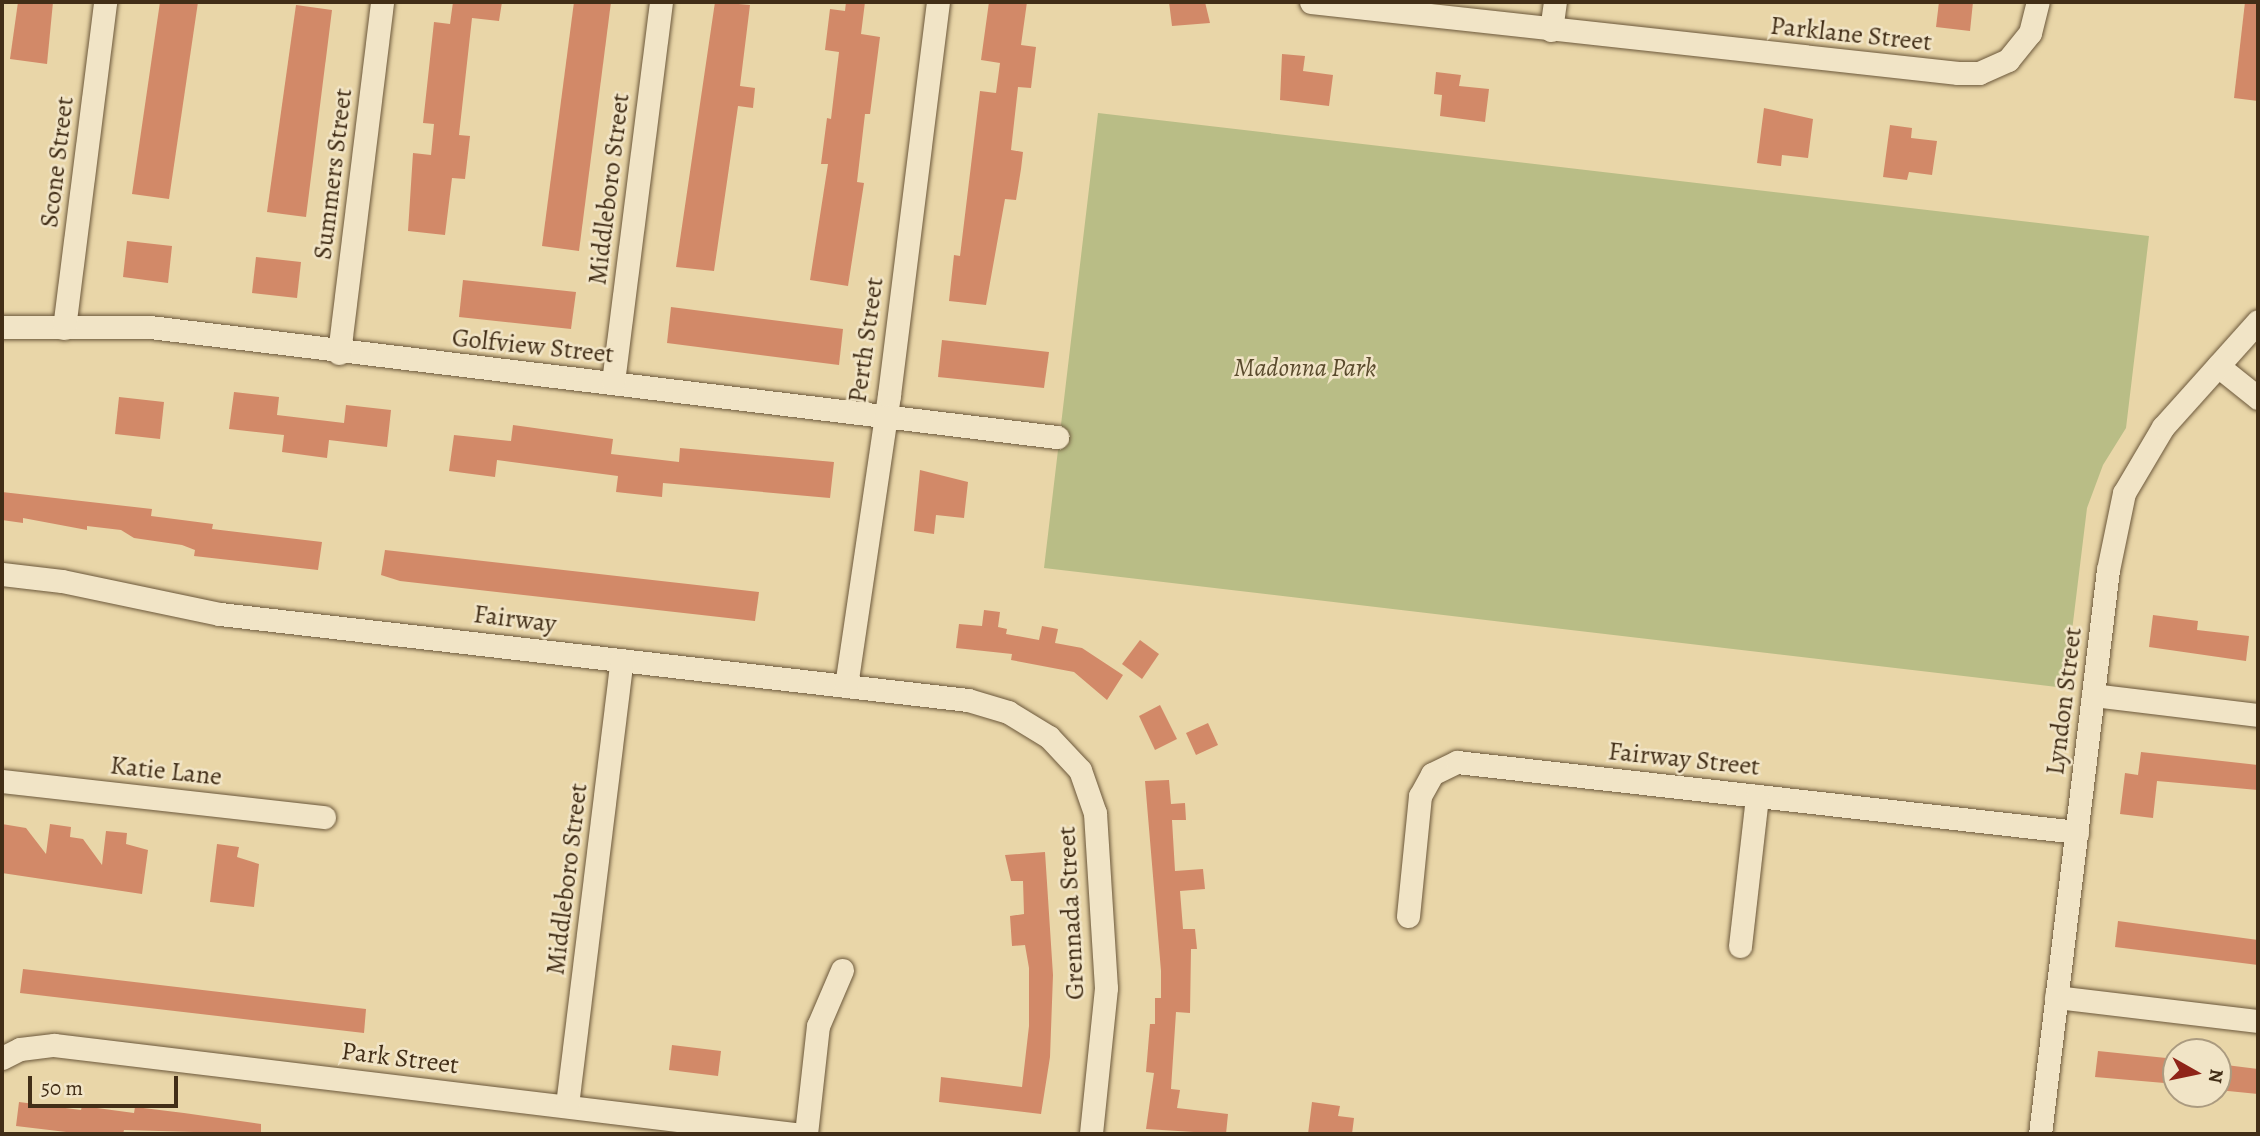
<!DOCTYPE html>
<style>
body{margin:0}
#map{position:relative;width:2260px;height:1136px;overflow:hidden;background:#e9d6a8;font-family:Alegreya,serif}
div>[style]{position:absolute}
.green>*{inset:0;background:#b9bd86}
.building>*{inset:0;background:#d28968}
.roads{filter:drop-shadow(0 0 2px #6c583b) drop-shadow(0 0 2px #6c583b)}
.street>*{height:23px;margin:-11.5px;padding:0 11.5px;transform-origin:11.5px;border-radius:11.5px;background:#f1e4c6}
span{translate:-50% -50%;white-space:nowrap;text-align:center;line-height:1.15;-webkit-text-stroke:5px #f1e4c6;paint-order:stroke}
.street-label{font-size:26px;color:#422e17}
.park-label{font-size:26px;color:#5a4b2d;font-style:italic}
.frame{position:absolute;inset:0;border:4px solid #422e17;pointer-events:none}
.north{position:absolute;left:2162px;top:1038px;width:70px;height:70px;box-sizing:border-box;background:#f1e4c6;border:2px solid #ab9b80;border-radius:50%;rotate:99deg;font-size:19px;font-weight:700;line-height:28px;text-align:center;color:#422e17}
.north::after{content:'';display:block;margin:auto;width:24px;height:32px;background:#8f2418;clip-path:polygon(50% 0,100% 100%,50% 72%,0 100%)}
.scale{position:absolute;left:28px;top:1076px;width:150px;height:32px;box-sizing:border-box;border:4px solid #422e17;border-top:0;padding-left:9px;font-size:21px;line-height:24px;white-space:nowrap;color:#422e17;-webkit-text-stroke:5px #f1e4c6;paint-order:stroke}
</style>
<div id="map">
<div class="green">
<div style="clip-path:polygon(1098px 113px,2149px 236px,2126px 428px,2103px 465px,2087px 508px,2065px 688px,1044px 568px)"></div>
</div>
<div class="building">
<div style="clip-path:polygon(18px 2px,53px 2px,47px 64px,10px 59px)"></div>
<div style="clip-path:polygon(160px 2px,198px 2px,169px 199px,132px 194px)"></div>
<div style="clip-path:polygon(453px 2px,502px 2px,499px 21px,472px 18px,459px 135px,470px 136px,465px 179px,452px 178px,445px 235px,408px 231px,413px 153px,431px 155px,434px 124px,423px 123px,434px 22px,450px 24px)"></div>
<div style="clip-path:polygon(574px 2px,611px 2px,579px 251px,542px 246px)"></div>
<div style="clip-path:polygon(715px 2px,750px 5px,740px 86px,755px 88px,753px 108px,738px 106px,714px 271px,676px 267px)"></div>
<div style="clip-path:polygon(846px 2px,865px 2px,861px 34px,880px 37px,870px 114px,865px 114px,857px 182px,864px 183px,848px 286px,810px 280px,828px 164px,821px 164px,827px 118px,831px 119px,839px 52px,825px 50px,830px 9px,845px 11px)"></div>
<div style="clip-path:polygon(989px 2px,1027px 2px,1021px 45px,1036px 47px,1031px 88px,1018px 87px,1011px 150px,1023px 152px,1021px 169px,1016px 200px,1005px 199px,986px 305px,949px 301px,954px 255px,960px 256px,980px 91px,996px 93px,1000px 63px,981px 60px)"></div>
<div style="clip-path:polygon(1169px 2px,1205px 2px,1210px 23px,1172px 26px)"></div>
<div style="clip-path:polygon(1939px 2px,1973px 2px,1970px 31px,1936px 27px)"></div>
<div style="clip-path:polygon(2245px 2px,2258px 2px,2258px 101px,2234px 98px)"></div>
<div style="clip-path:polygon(296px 5px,332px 10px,306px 217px,267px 212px)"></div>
<div style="clip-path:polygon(1282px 54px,1305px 56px,1303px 71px,1333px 75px,1329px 106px,1280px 100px)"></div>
<div style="clip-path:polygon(1436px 72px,1461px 75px,1459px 86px,1489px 89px,1485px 122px,1440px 116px,1442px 95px,1434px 94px)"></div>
<div style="clip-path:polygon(1764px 108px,1813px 119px,1808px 158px,1782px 155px,1781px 166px,1757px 163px)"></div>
<div style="clip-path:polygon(1890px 125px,1912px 128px,1911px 138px,1937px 141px,1932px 175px,1909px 172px,1907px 180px,1883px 177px)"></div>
<div style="clip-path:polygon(127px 241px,172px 246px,168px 283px,123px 277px)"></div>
<div style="clip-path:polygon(256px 257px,301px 262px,297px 298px,252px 293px)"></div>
<div style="clip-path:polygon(463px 280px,576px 292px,571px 329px,459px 317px)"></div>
<div style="clip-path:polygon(671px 307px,843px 329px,839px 365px,667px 343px)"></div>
<div style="clip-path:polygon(942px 340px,1049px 352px,1044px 388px,938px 377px)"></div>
<div style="clip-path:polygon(234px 392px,279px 397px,277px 415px,344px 423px,346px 405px,391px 410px,387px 447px,329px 440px,327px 458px,282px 452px,284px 435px,229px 429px)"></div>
<div style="clip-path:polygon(119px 397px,164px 402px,160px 439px,115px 434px)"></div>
<div style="clip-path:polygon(513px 425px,613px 439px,611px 454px,679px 462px,680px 448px,834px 462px,830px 498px,663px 483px,662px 497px,616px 492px,618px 476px,497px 460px,495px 477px,449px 471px,454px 435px,511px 441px)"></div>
<div style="clip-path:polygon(920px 470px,968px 482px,964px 518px,936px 515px,934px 534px,914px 531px)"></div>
<div style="clip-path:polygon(2px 492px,152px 509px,151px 516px,213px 524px,212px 529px,322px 542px,318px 570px,194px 556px,195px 550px,182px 545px,134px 538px,121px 530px,87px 526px,87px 530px,23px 518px,23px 523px,2px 520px)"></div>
<div style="clip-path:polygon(385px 550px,759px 592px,755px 621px,400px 581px,381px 575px)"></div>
<div style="clip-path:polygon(984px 610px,1000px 612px,998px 627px,1007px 629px,1006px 634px,1039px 640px,1042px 626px,1058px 629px,1055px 643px,1082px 648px,1123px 675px,1107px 700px,1074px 672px,1011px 660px,1012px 654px,956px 648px,959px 624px,982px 626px)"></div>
<div style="clip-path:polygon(2153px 615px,2198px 621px,2197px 630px,2249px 636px,2246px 661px,2149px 647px)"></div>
<div style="clip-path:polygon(1140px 640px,1159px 654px,1142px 679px,1122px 664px)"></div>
<div style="clip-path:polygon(1160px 705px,1177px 739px,1155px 750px,1139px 716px)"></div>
<div style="clip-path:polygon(1208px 723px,1218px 745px,1196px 755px,1186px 733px)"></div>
<div style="clip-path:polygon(2141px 752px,2258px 765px,2258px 790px,2157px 781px,2153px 818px,2120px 814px,2125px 773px,2138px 775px)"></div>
<div style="clip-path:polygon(1169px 780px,1171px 804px,1185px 803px,1186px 820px,1172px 820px,1175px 871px,1203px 869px,1205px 889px,1180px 891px,1183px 929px,1195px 929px,1197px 949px,1191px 949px,1190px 1013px,1176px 1012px,1171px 1089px,1180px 1090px,1177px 1108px,1228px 1114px,1226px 1134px,1146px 1129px,1154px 1073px,1146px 1072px,1150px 1024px,1155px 1024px,1155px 998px,1161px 998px,1161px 971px,1145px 781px)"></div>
<div style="clip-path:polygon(2px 824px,26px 828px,46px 854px,50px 824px,71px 827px,70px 837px,83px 839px,102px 865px,106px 831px,127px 833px,126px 844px,148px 850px,142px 894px,2px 873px)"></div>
<div style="clip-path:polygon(217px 844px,239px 847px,237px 857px,259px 864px,254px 907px,210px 902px)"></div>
<div style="clip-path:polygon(1045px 852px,1053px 975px,1050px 1057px,1041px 1114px,939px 1102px,941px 1077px,1022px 1087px,1029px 1026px,1029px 968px,1025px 945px,1012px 946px,1010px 916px,1024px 914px,1023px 881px,1011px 881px,1005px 855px)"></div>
<div style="clip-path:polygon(2118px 921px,2258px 940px,2258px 965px,2115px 947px)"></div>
<div style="clip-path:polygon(23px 969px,366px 1009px,364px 1033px,20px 993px)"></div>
<div style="clip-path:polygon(672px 1045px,721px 1051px,718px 1076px,669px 1070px)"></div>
<div style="clip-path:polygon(2098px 1051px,2176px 1059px,2176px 1084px,2095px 1077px)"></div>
<div style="clip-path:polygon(2218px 1064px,2258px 1069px,2258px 1094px,2218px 1090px)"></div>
<div style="clip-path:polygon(19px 1102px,81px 1110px,82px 1106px,134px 1113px,135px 1107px,184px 1113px,261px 1124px,261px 1134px,124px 1130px,123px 1134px,83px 1134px,16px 1126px)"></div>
<div style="clip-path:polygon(1312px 1102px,1340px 1106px,1338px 1116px,1354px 1118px,1352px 1134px,1308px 1134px)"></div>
</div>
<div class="roads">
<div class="street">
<div style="left:1311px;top:2px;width:651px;rotate:6.26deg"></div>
<div style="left:1958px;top:73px;width:21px"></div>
<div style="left:1979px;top:73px;width:32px;rotate:-24deg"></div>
<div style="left:2008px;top:60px;width:35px;rotate:-51deg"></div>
<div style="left:2030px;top:33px;width:32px;rotate:-76deg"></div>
<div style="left:1551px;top:30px;width:28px;rotate:-82deg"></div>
<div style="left:2px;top:327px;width:148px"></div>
<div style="left:150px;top:327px;width:914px;rotate:6.92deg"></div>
<div style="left:64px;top:328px;width:329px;rotate:-82.8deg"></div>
<div style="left:339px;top:353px;width:354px;rotate:-83deg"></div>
<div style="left:2218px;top:366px;width:51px;rotate:38.7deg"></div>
<div style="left:613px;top:382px;width:383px;rotate:-82.8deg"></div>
<div style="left:2px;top:574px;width:60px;rotate:6.7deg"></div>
<div style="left:62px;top:581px;width:161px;rotate:11.8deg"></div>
<div style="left:220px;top:614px;width:753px;rotate:6.56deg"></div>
<div style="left:968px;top:700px;width:42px;rotate:16.7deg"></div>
<div style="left:1008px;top:712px;width:48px;rotate:31.4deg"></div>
<div style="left:1049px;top:737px;width:45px;rotate:46.8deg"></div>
<div style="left:1080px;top:770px;width:46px;rotate:70.8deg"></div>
<div style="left:1095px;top:813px;width:175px;rotate:86.4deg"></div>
<div style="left:1106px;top:988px;width:147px;rotate:95.9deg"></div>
<div style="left:846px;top:686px;width:294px;rotate:-81.6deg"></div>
<div style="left:889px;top:395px;width:396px;rotate:-82.9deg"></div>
<div style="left:2093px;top:695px;width:166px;rotate:6.9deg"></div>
<div style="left:2px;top:781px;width:324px;rotate:6.4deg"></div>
<div style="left:1408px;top:916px;width:121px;rotate:-84.3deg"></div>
<div style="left:1420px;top:796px;width:25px;rotate:-61deg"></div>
<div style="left:1432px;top:774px;width:28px;rotate:-26deg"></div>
<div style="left:1457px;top:762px;width:624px;rotate:6.44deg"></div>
<div style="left:1740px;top:946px;width:151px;rotate:-83.5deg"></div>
<div style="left:2056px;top:997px;width:203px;rotate:6.8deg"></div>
<div style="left:2px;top:1058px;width:20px;rotate:-27deg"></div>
<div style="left:20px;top:1049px;width:34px;rotate:-7deg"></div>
<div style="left:54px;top:1045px;width:745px;rotate:6.86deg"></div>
<div style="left:567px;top:1105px;width:448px;rotate:-83deg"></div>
<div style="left:806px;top:1134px;width:109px;rotate:-83.7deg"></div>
<div style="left:818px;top:1026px;width:61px;rotate:-66.8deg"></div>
<div style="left:2040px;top:1134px;width:568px;rotate:-83.13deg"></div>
<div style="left:2108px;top:570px;width:79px;rotate:-78.3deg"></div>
<div style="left:2124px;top:493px;width:77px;rotate:-59.4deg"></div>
<div style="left:2163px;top:427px;width:142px;rotate:-48.1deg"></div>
</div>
</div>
<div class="street-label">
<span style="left:1851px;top:34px;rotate:6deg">Parklane Street</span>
<span style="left:57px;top:162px;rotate:-83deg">Scone Street</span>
<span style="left:333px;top:174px;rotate:-83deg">Summers Street</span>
<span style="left:609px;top:189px;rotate:-83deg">Middleboro Street</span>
<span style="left:866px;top:340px;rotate:-82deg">Perth Street</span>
<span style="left:533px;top:346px;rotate:6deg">Golfview Street</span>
<span style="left:515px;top:619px;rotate:7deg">Fairway</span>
<span style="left:2064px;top:701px;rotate:-83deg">Lyndon Street</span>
<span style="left:1684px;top:759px;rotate:6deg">Fairway Street</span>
<span style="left:166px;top:771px;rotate:6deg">Katie Lane</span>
<span style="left:567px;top:879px;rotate:-83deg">Middleboro Street</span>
<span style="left:1071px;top:913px;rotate:-93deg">Grennada Street</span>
<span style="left:400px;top:1058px;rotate:7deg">Park Street</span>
</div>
<div class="park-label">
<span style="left:1305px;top:368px">Madonna Park</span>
</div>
<div class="frame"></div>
<div class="north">N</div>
<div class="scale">50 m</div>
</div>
